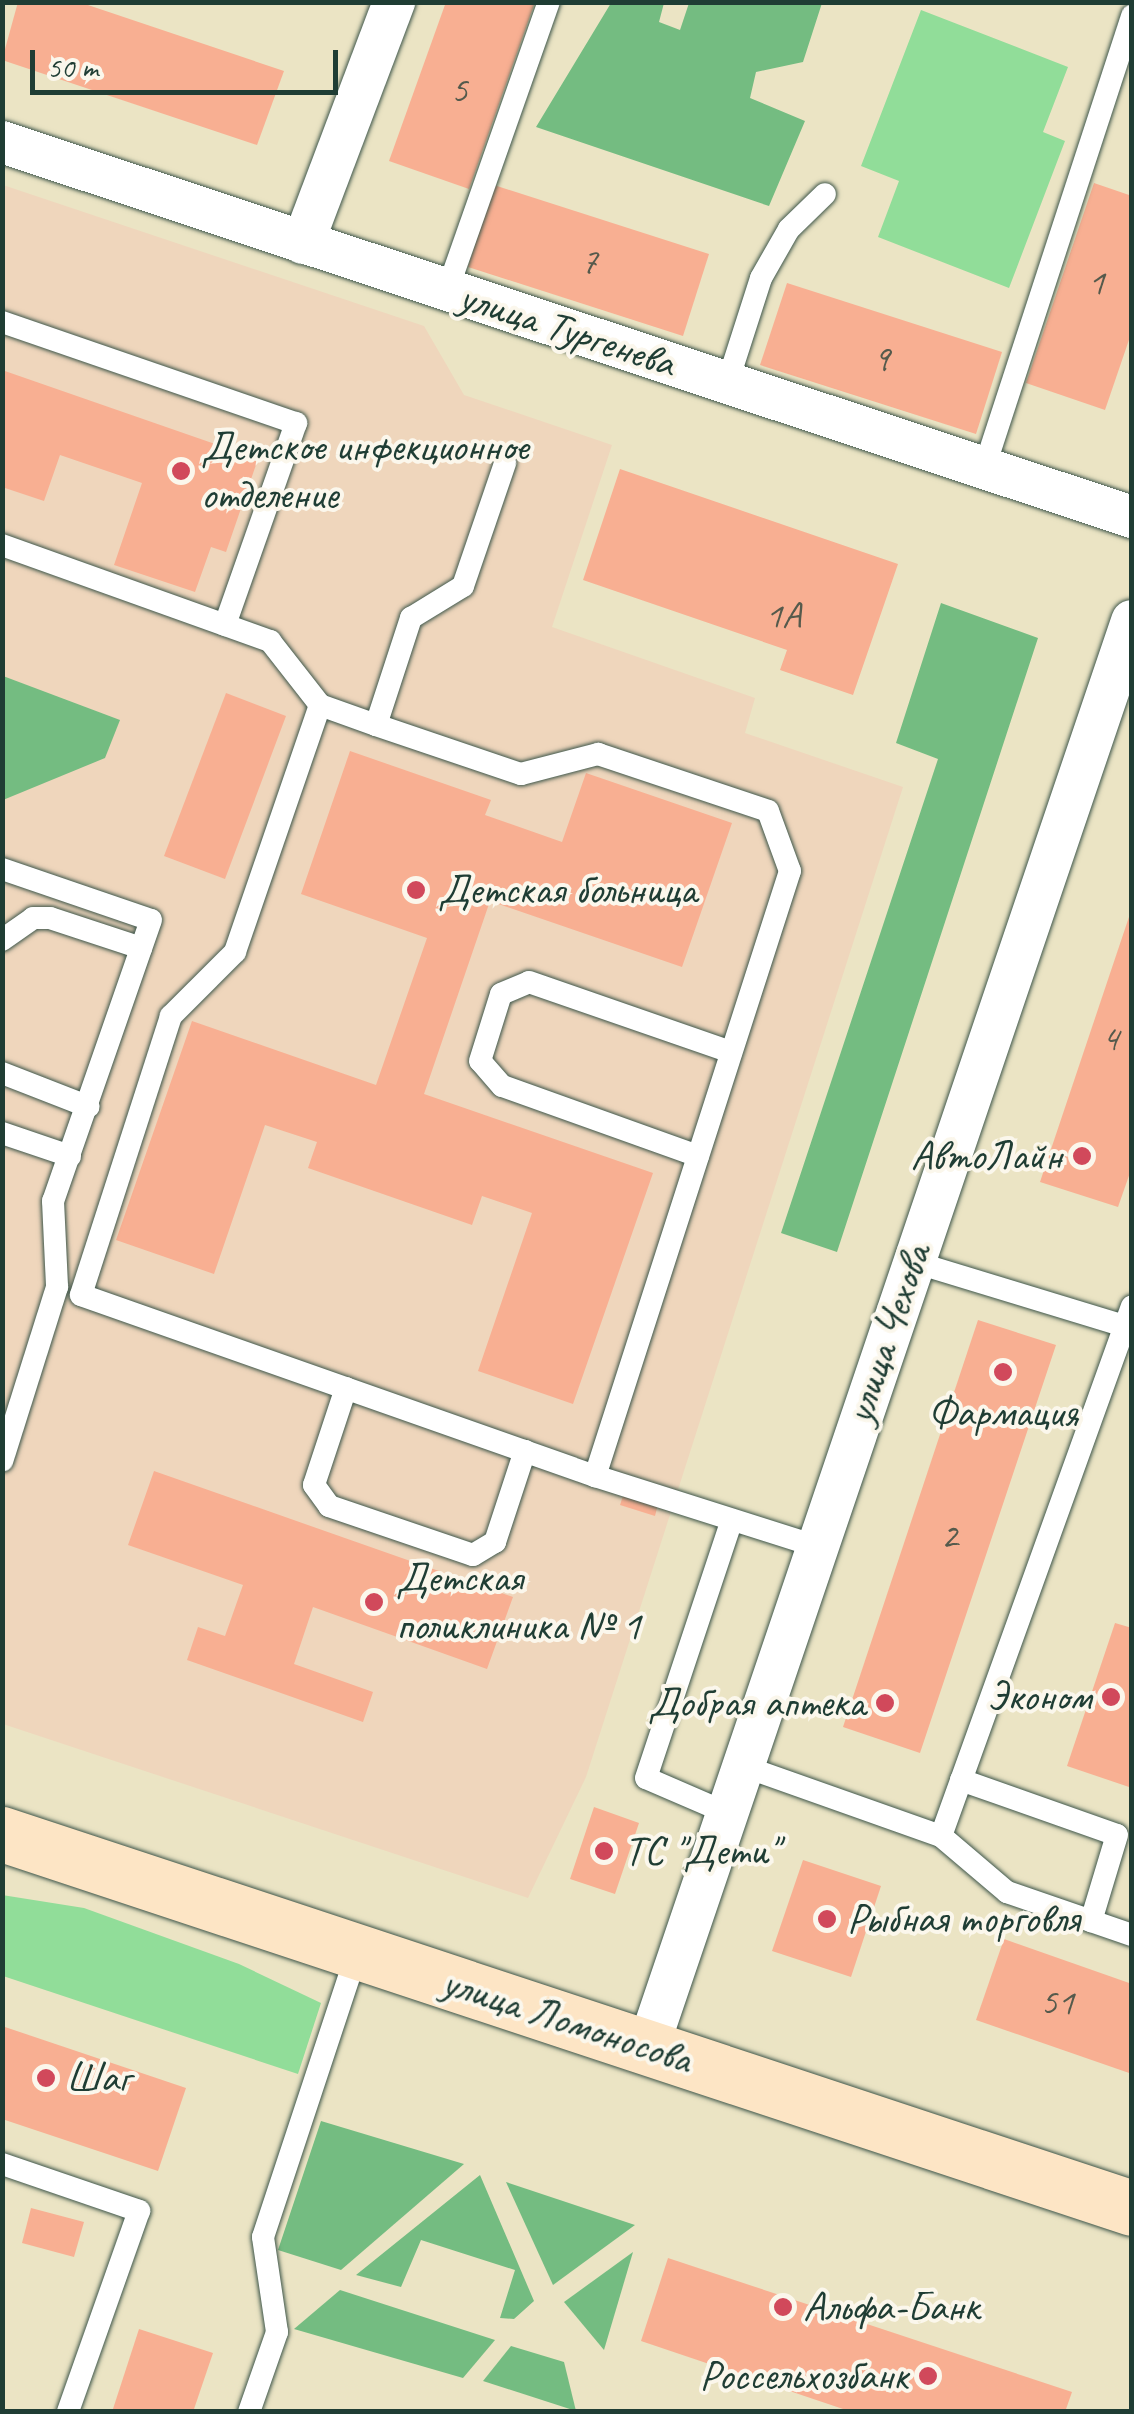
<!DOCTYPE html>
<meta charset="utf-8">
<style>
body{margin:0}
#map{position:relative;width:1134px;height:2414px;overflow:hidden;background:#ebe4c4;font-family:Caveat,sans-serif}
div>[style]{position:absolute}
.built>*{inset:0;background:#efd6bc}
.green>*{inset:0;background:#91dd99}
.forest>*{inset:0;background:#74bc81}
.building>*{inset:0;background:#f8af92}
.roads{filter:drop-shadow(0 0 2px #3e564a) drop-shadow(0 0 2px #3e564a)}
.lane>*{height:22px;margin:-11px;padding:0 11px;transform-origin:11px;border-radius:11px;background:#fff}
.street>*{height:42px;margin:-21px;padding:0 21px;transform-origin:21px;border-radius:21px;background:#fff}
.secondary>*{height:55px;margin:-27.5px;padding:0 27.5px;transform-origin:27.5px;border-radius:27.5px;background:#fde5c5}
.dots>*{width:28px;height:28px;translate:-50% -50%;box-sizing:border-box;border:5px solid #fbf7ec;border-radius:50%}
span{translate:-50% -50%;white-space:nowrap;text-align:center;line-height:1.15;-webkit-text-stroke:8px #fbf7ec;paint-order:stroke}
.number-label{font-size:38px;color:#555a4c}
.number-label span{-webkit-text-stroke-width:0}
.street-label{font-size:42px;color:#1f3d34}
.poi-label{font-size:42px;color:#1f3d34}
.left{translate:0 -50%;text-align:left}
.right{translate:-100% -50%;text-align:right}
.frame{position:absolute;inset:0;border:5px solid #1f3d34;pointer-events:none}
.scale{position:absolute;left:30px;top:50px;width:308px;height:45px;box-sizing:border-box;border:5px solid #1f3d34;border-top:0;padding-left:12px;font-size:30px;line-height:35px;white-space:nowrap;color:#1f3d34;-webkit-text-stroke:8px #fbf7ec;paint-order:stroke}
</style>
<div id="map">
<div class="built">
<div style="clip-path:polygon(3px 185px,424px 326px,464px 395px,612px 445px,552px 627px,755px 698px,745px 733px,903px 787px,586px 1777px,528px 1898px,3px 1724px)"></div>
</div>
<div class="green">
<div style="clip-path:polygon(921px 10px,1068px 67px,1043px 132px,1065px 141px,1009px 288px,878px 237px,899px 181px,861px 166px)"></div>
<div style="clip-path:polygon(2px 1895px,84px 1908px,239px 1964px,321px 2003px,298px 2074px,3px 1976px)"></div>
</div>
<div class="forest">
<div style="clip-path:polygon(611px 3px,664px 3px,659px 22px,680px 30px,689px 3px,822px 3px,803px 62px,756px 72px,750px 98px,805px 121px,769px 206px,536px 127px)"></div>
<div style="clip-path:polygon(941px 603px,1038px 638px,837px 1252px,781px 1233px,938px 759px,896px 743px)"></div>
<div style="clip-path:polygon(3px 676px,120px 720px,105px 758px,3px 800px)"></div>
<div style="clip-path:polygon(321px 2121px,464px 2164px,341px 2270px,278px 2250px)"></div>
<div style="clip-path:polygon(480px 2175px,534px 2301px,514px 2319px,500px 2318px,515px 2270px,421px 2240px,401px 2287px,356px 2275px)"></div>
<div style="clip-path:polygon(506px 2182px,635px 2225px,553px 2285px)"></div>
<div style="clip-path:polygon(633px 2252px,604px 2350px,564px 2302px)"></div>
<div style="clip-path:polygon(340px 2290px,495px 2340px,463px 2378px,294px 2329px)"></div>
<div style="clip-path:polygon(511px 2346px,564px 2362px,576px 2411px,483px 2381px)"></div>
</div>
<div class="building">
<div style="clip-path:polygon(18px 2px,79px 2px,284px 71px,257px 145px,2px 60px)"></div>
<div style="clip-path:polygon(446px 2px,535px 2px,469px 189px,389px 161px)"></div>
<div style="clip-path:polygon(1094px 183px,1132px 196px,1132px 331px,1105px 410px,1026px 383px)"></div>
<div style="clip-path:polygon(494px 185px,709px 254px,683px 336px,468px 267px)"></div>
<div style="clip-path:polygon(787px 283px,1002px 352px,976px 434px,760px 365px)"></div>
<div style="clip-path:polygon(2px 370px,258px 459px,226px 552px,211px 547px,195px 592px,114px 565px,142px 483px,60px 455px,44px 501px,2px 487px)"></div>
<div style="clip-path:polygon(620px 469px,898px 564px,853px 695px,780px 670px,787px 650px,583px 580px)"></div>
<div style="clip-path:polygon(226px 693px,286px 716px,225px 879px,164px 856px)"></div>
<div style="clip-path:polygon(350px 751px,491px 800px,485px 815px,562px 842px,586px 773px,732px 823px,682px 967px,490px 901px,424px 1094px,653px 1173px,573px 1404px,478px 1371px,532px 1213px,482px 1196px,472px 1225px,308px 1168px,317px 1142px,265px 1125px,214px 1274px,116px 1240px,192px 1021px,376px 1085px,427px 938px,301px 894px)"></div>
<div style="clip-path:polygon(1131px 911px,1132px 1167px,1118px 1207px,1040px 1182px)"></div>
<div style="clip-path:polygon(978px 1320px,1056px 1345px,920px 1753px,843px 1727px)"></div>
<div style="clip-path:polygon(154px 1471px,513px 1597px,487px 1669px,313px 1607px,294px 1664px,373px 1692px,363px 1722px,187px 1660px,198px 1627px,225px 1636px,243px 1585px,128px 1545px)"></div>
<div style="clip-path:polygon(624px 1493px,658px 1504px,655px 1516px,620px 1505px)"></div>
<div style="clip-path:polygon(1115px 1623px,1132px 1628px,1132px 1788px,1067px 1766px)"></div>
<div style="clip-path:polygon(594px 1807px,639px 1823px,615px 1894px,570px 1879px)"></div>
<div style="clip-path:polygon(803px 1860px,881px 1886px,851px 1977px,772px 1951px)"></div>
<div style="clip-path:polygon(1004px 1939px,1132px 1984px,1132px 2074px,976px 2020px)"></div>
<div style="clip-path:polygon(2px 2026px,186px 2088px,158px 2171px,2px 2119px)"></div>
<div style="clip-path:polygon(31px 2208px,84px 2222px,74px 2257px,22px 2243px)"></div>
<div style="clip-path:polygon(668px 2258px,1072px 2392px,1065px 2412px,852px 2412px,641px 2341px)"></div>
<div style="clip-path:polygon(139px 2329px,213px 2353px,193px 2412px,112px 2412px)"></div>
</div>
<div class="roads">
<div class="lane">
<div style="left:447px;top:291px;width:306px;rotate:-70.6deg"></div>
<div style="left:2px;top:322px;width:311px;rotate:19deg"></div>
<div style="left:296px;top:423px;width:214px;rotate:109.4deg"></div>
<div style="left:727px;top:384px;width:111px;rotate:-72.2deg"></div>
<div style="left:761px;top:278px;width:56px;rotate:-60.3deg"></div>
<div style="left:789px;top:229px;width:50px;rotate:-44.2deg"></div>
<div style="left:984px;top:469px;width:477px;rotate:-71.9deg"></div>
<div style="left:2px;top:545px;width:285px;rotate:19.7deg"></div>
<div style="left:270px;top:641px;width:81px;rotate:52deg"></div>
<div style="left:320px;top:705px;width:59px;rotate:19.7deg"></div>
<div style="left:376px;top:725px;width:153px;rotate:18.7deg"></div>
<div style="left:521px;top:774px;width:80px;rotate:-14.6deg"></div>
<div style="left:598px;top:754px;width:179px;rotate:18.5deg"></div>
<div style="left:768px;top:811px;width:64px;rotate:69.9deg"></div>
<div style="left:790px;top:871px;width:636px;rotate:107.86deg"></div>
<div style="left:595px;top:1476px;width:229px;rotate:17.6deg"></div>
<div style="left:320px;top:705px;width:261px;rotate:109deg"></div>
<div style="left:235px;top:952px;width:91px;rotate:135deg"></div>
<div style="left:171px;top:1016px;width:293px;rotate:107.9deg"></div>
<div style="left:81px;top:1295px;width:545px;rotate:19.4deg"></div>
<div style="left:376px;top:725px;width:113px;rotate:-71.9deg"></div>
<div style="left:411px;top:618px;width:61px;rotate:-31.6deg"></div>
<div style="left:463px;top:586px;width:130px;rotate:-71.1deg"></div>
<div style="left:2px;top:869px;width:157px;rotate:18.9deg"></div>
<div style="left:151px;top:920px;width:298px;rotate:109.2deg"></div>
<div style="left:53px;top:1201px;width:86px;rotate:87.3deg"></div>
<div style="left:57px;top:1287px;width:182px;rotate:107.5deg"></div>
<div style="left:2px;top:940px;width:38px;rotate:-35deg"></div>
<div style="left:33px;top:918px;width:17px"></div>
<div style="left:50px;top:918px;width:96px;rotate:18.2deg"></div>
<div style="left:2px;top:1073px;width:93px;rotate:21.3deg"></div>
<div style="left:2px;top:1133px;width:72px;rotate:18.7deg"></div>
<div style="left:698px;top:1156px;width:208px;rotate:-160.3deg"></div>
<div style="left:502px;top:1086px;width:33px;rotate:-131deg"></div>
<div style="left:480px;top:1061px;width:70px;rotate:-72.6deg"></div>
<div style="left:501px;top:994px;width:30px;rotate:-23deg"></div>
<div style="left:529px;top:982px;width:214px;rotate:19.1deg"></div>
<div style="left:914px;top:1262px;width:220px;rotate:16.9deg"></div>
<div style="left:346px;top:1388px;width:102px;rotate:108.3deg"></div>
<div style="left:314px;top:1485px;width:26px;rotate:54deg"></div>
<div style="left:329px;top:1506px;width:152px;rotate:18.8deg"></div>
<div style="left:473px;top:1555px;width:26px;rotate:-31deg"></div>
<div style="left:495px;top:1542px;width:96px;rotate:-71.8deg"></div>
<div style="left:743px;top:1766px;width:210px;rotate:19.5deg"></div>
<div style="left:941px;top:1836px;width:87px;rotate:40.3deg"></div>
<div style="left:1007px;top:1892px;width:132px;rotate:19deg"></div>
<div style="left:961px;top:1780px;width:165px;rotate:19.4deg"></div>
<div style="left:1117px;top:1835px;width:90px;rotate:106.8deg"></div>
<div style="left:727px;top:1813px;width:88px;rotate:-156.6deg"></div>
<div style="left:646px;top:1778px;width:272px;rotate:-71.6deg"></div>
<div style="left:941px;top:1836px;width:563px;rotate:-70.18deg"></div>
<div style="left:2px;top:2164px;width:145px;rotate:18.9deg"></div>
<div style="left:139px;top:2211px;width:213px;rotate:109.5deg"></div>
<div style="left:249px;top:2412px;width:85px;rotate:-70.7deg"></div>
<div style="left:277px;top:2332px;width:96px;rotate:-98.4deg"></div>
<div style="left:263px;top:2237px;width:300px;rotate:-71.7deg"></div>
</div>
<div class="street">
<div style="left:2px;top:142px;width:1191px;rotate:18.36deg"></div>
<div style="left:303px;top:243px;width:258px;rotate:-69.3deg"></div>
<div style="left:648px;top:2047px;width:1506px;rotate:-71.25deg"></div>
</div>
<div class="secondary">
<div style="left:2px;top:1834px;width:1190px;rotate:18.31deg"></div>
</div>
</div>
<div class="dots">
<div style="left:181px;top:471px;background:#d1495b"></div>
<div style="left:416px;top:890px;background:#d1495b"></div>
<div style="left:1082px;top:1156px;background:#d1495b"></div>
<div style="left:1003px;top:1372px;background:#d1495b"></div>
<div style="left:374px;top:1602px;background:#d1495b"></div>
<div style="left:1111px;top:1697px;background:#d1495b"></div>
<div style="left:885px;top:1703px;background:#d1495b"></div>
<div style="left:604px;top:1851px;background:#d1495b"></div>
<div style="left:827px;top:1919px;background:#d1495b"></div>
<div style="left:46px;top:2078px;background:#d1495b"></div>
<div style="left:783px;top:2307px;background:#d1495b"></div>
<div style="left:928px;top:2376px;background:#d1495b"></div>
</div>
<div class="number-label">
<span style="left:459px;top:90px">5</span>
<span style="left:589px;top:261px">7</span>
<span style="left:1096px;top:282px">1</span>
<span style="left:881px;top:358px">9</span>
<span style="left:783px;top:615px">1А</span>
<span style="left:1110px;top:1038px">4</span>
<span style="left:949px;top:1536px">2</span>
<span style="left:1057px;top:2002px">51</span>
</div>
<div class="street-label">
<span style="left:567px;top:330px;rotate:18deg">улица Тургенева</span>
<span style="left:888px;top:1334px;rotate:-71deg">улица Чехова</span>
<span style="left:567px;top:2021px;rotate:18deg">улица Ломоносова</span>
</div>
<div class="poi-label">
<span class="left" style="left:201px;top:471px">Детское инфекционное<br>отделение</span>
<span class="left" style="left:438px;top:890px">Детская больница</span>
<span class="right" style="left:1062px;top:1156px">АвтоЛайн</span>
<span style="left:1003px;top:1413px">Фармация</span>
<span class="left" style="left:396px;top:1602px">Детская<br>поликлиника № 1</span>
<span class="right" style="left:1091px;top:1697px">Эконом</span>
<span class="right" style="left:865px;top:1703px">Добрая аптека</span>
<span class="left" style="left:624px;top:1851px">ТС "Дети"</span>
<span class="left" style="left:847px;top:1919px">Рыбная торговля</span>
<span class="left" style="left:66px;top:2078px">Шаг</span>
<span class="left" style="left:803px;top:2307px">Альфа-Банк</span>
<span class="right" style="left:908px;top:2376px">Россельхозбанк</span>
</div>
<div class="frame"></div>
<div class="scale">50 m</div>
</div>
